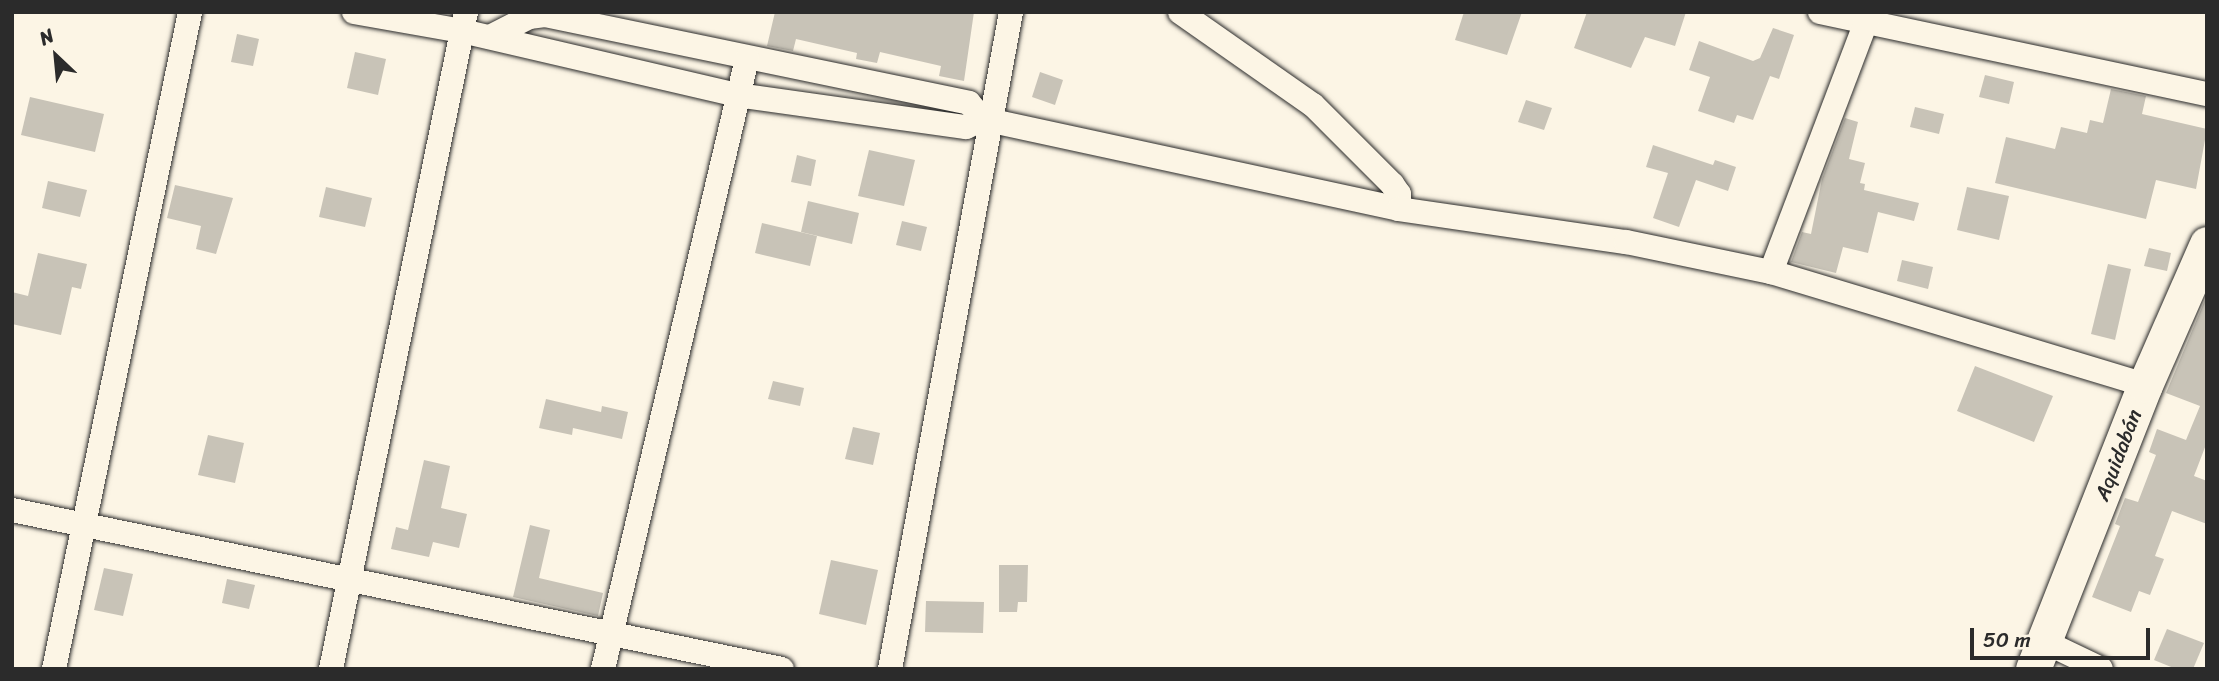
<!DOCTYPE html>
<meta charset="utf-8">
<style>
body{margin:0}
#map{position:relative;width:2219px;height:681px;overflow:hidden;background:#fcf5e5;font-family:Sriracha,sans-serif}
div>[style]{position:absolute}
.building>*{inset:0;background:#c8c3b7}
.roads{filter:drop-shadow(0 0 2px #2b2b2b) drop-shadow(0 0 2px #2b2b2b)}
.street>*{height:24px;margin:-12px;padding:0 12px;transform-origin:12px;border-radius:12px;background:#fcf5e5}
.secondary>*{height:35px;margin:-17.5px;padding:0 17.5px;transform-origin:17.5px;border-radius:17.5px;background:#fcf5e5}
span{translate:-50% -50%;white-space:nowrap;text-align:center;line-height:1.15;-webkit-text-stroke:7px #fcf5e5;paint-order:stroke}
.street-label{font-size:21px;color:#2b2b2b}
.frame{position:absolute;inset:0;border:14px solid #2b2b2b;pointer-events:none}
.north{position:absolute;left:21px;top:21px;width:70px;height:70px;-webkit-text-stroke:5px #fcf5e5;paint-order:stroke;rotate:334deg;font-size:19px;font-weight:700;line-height:28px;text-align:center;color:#2b2b2b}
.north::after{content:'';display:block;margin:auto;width:24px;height:32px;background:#2b2b2b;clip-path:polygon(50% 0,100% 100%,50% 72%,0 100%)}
.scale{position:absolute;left:1970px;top:628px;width:180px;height:32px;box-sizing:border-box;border:4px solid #2b2b2b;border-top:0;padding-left:9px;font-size:21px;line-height:24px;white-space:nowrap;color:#2b2b2b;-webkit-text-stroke:5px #fcf5e5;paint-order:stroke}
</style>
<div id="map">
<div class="building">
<div style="clip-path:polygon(775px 12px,974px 12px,964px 81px,939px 76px,941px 66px,880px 52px,877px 63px,856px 59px,857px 53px,796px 39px,793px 51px,767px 46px)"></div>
<div style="clip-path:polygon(1464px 12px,1522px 12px,1507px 55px,1455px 40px)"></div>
<div style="clip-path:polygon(1587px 12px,1686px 12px,1675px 46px,1645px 37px,1631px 68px,1574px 48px)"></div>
<div style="clip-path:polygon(1773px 28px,1794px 35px,1779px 79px,1770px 76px,1753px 120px,1737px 115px,1734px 123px,1698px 111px,1710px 77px,1689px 70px,1699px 41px,1753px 61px,1760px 58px)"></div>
<div style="clip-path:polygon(237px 34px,259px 39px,253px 66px,231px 62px)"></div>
<div style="clip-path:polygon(355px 52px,386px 59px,378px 95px,347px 88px)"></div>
<div style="clip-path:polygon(1040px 72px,1063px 80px,1055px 105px,1032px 97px)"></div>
<div style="clip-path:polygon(1985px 75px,2014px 82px,2009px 104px,1979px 97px)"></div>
<div style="clip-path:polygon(2111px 89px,2146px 96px,2142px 114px,2207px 129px,2196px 189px,2156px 180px,2146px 219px,1995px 183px,2006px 137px,2055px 149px,2061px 127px,2087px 133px,2090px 120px,2103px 123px)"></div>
<div style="clip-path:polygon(30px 97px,104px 114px,95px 152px,21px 135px)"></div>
<div style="clip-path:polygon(1526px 100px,1552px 108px,1544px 130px,1518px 122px)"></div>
<div style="clip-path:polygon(1915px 107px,1944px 114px,1939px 134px,1910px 127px)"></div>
<div style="clip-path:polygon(1845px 118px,1858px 122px,1849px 159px,1865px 163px,1860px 183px,1865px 184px,1864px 190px,1919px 203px,1914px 221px,1878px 212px,1868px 253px,1843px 247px,1836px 273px,1791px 262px,1802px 232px,1811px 234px,1822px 179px)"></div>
<div style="clip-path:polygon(1653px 145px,1713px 165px,1715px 160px,1736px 167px,1728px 191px,1696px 180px,1679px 227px,1653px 218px,1668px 173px,1646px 167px)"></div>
<div style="clip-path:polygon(869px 150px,915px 160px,904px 206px,858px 196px)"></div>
<div style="clip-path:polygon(797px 155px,816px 160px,811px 186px,791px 182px)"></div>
<div style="clip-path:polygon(48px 181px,87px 190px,80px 217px,42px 208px)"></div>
<div style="clip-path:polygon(175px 185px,233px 198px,216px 254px,196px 249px,201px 226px,167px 218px)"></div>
<div style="clip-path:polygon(326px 187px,372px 198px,365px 227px,319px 217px)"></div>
<div style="clip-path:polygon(1967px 187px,2009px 196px,1999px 240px,1957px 230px)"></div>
<div style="clip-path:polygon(808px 201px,859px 213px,852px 244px,801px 232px)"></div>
<div style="clip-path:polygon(902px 221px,927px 227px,921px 251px,896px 245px)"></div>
<div style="clip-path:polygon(762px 223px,817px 236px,810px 266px,755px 253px)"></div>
<div style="clip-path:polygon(2149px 248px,2171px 253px,2167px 271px,2144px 266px)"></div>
<div style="clip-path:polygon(38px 253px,87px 264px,81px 289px,72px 287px,61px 335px,12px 324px,12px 292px,28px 296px)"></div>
<div style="clip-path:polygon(1902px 260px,1933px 267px,1928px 289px,1897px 281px)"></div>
<div style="clip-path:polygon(2108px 264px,2131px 269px,2115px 340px,2091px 334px)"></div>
<div style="clip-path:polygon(2207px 295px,2207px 442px,2194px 476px,2207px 481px,2207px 524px,2172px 511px,2155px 556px,2164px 559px,2150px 595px,2139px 591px,2131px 612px,2092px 597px,2120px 526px,2115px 524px,2125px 498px,2138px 502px,2156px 455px,2149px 452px,2157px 429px,2186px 440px,2200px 406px,2166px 393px)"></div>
<div style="clip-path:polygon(1975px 366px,2053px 396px,2034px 442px,1957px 411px)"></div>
<div style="clip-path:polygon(773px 381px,804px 388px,800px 406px,768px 399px)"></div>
<div style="clip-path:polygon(546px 399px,601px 412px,602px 406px,628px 412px,622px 439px,573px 428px,572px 435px,539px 428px)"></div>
<div style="clip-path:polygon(853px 427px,880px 433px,873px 465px,845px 459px)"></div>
<div style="clip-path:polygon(208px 435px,244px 443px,235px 483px,198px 475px)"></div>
<div style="clip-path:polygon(424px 460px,450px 466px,441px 508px,467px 514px,459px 548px,433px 542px,429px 557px,391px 549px,396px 527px,408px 530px)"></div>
<div style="clip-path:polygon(530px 525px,550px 530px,539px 578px,603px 593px,598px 616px,513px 597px)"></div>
<div style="clip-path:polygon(831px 560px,878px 570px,866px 625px,819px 614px)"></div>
<div style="clip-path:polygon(999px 565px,1028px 565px,1027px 602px,1018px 602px,1017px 612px,999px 612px)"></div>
<div style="clip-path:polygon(104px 568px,133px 574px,123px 616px,94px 610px)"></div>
<div style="clip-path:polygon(227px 579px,255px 585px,249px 609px,222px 603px)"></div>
<div style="clip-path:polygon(926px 601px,984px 602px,983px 633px,925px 632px)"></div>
<div style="clip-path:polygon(2167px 629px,2204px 643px,2193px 669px,2176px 669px,2154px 660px)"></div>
</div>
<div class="roads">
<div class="street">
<div style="left:354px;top:12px;width:110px;rotate:10deg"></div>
<div style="left:462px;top:31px;width:282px;rotate:13.1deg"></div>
<div style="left:737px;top:95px;width:231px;rotate:8deg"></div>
<div style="left:966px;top:127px;width:19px;rotate:-25deg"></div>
<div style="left:1180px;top:12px;width:162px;rotate:35deg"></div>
<div style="left:1313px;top:105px;width:112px;rotate:45deg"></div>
<div style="left:1392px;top:184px;width:12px;rotate:55deg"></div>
<div style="left:1399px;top:194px;width:15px;rotate:90deg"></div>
<div style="left:1820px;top:12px;width:396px;rotate:12deg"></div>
<div style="left:490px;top:37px;width:44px;rotate:-27.1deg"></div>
<div style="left:529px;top:17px;width:16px;rotate:-7deg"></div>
<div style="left:545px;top:15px;width:433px;rotate:11.7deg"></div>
<div style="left:969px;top:103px;width:21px;rotate:49deg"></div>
<div style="left:983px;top:119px;width:426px;rotate:12.2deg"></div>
<div style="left:1399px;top:209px;width:229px;rotate:8.3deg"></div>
<div style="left:1626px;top:242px;width:148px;rotate:11.7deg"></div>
<div style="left:1771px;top:272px;width:391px;rotate:16.8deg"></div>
<div style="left:1771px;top:272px;width:278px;rotate:-69.2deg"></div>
<div style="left:12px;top:510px;width:786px;rotate:11.67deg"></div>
<div style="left:2045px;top:642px;width:62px;rotate:25.7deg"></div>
<div style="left:54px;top:669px;width:671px;rotate:-78.3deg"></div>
<div style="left:331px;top:669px;width:671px;rotate:-78.39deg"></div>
<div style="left:603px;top:669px;width:627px;rotate:-76.72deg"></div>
<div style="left:890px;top:669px;width:668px;rotate:-79.56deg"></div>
</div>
<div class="secondary">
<div style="left:2033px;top:669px;width:305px;rotate:-68.5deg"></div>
<div style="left:2145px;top:385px;width:154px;rotate:-66.3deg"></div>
</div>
</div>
<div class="street-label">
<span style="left:2118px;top:455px;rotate:-69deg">Aquidabán</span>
</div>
<div class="frame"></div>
<div class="north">N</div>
<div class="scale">50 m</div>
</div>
